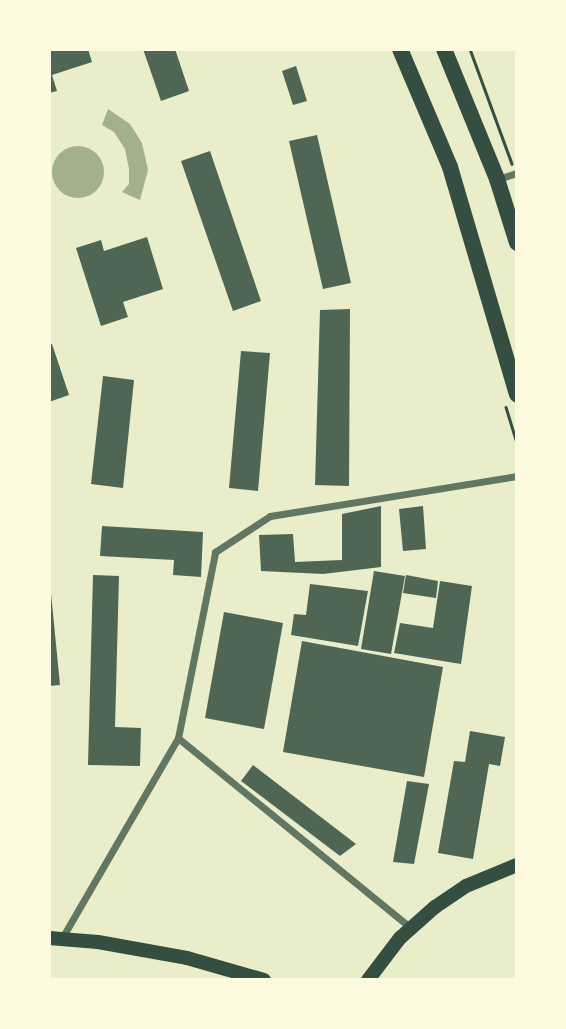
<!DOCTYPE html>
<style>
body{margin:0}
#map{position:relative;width:566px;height:1029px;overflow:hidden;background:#e9edc9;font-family:"Zilla Slab",serif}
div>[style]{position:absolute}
.water>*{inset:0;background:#a3b18a}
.round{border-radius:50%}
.building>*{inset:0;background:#4f6655}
.path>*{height:2.5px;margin:-1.25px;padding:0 1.25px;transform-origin:1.25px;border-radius:1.25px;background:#344e41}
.minor>*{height:7px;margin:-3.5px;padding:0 3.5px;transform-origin:3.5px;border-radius:3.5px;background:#617663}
.secondary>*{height:14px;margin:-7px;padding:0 7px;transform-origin:7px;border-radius:7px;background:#344e41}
.primary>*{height:16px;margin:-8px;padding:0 8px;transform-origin:8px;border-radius:8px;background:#344e41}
span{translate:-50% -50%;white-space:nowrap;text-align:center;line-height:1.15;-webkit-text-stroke:6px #fefae0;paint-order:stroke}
.frame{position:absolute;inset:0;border:51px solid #fefae0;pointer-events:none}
</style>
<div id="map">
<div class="water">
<div style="clip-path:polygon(108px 109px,130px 124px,142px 143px,148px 170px,140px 200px,122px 192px,129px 184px,129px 169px,125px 149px,114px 132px,102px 125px)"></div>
<div class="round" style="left:52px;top:146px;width:52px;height:52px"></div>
</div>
<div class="building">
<div style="clip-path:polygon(49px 49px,88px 49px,92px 62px,52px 75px,57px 91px,49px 93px)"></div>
<div style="clip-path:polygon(143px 49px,175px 49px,189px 91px,161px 101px)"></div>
<div style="clip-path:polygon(296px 66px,307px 101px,293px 105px,282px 71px)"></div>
<div style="clip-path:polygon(317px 135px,351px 283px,323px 289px,289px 141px)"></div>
<div style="clip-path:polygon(210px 151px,261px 301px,233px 311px,181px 161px)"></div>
<div style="clip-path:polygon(147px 237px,163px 289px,123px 302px,128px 317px,101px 326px,76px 248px,101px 240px,104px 251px)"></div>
<div style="clip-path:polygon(350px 309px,349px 486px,315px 485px,320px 310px)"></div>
<div style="clip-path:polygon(52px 344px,69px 395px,49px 402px,49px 345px)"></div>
<div style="clip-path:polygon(241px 351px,270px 353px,258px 491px,229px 488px)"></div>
<div style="clip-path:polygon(103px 376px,134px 380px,123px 488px,91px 484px)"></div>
<div style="clip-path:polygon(381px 506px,381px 567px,323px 574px,261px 571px,259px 535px,293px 534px,295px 562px,342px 560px,342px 514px)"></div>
<div style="clip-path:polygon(423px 506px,426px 549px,403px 551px,399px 509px)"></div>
<div style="clip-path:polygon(102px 526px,203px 532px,201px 577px,173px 575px,174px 560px,100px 556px)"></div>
<div style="clip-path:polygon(374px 571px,405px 576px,391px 654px,361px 649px)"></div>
<div style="clip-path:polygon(49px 573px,60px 685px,49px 686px)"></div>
<div style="clip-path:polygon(93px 575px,119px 576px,115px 727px,141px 728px,140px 766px,88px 765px)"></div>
<div style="clip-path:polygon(406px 575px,438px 581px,436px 598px,403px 593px)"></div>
<div style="clip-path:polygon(440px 581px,472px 586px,461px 664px,394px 653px,400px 623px,433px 628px)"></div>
<div style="clip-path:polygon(310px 584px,368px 591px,358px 646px,291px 635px,294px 614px,306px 615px)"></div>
<div style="clip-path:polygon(224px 612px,283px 623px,264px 729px,205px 718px)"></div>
<div style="clip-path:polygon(302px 641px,443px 667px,424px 777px,283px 752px)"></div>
<div style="clip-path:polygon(470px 731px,505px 737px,500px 766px,489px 764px,473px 859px,438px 853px,454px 761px,465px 762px)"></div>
<div style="clip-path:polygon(253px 765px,356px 844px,340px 856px,241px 781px)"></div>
<div style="clip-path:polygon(407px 781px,429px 784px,414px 864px,393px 862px)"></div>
</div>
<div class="path">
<div style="left:470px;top:49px;width:122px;rotate:69.9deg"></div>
<div style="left:506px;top:407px;width:37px;rotate:73deg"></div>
</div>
<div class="minor">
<div style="left:498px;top:179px;width:20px;rotate:-18deg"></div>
<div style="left:178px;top:738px;width:301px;rotate:39.2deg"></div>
<div style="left:62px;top:938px;width:231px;rotate:-59.9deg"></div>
<div style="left:178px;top:738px;width:190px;rotate:-78.7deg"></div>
<div style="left:215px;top:552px;width:66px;rotate:-33.2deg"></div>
<div style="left:270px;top:516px;width:250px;rotate:-9.2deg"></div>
</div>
<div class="secondary">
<div style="left:49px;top:938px;width:49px;rotate:4.7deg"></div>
<div style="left:98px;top:942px;width:90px;rotate:10.2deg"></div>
<div style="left:187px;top:958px;width:80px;rotate:15.9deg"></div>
<div style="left:368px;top:980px;width:53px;rotate:-52.7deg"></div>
<div style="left:400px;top:938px;width:47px;rotate:-41.5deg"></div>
<div style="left:435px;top:907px;width:37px;rotate:-34deg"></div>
<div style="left:466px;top:886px;width:55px;rotate:-22.4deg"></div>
</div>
<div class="primary">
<div style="left:400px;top:49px;width:128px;rotate:67deg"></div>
<div style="left:450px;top:167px;width:237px;rotate:73.6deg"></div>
<div style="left:444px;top:49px;width:140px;rotate:67.8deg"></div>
<div style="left:497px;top:179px;width:67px;rotate:72.6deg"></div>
</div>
<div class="frame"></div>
</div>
